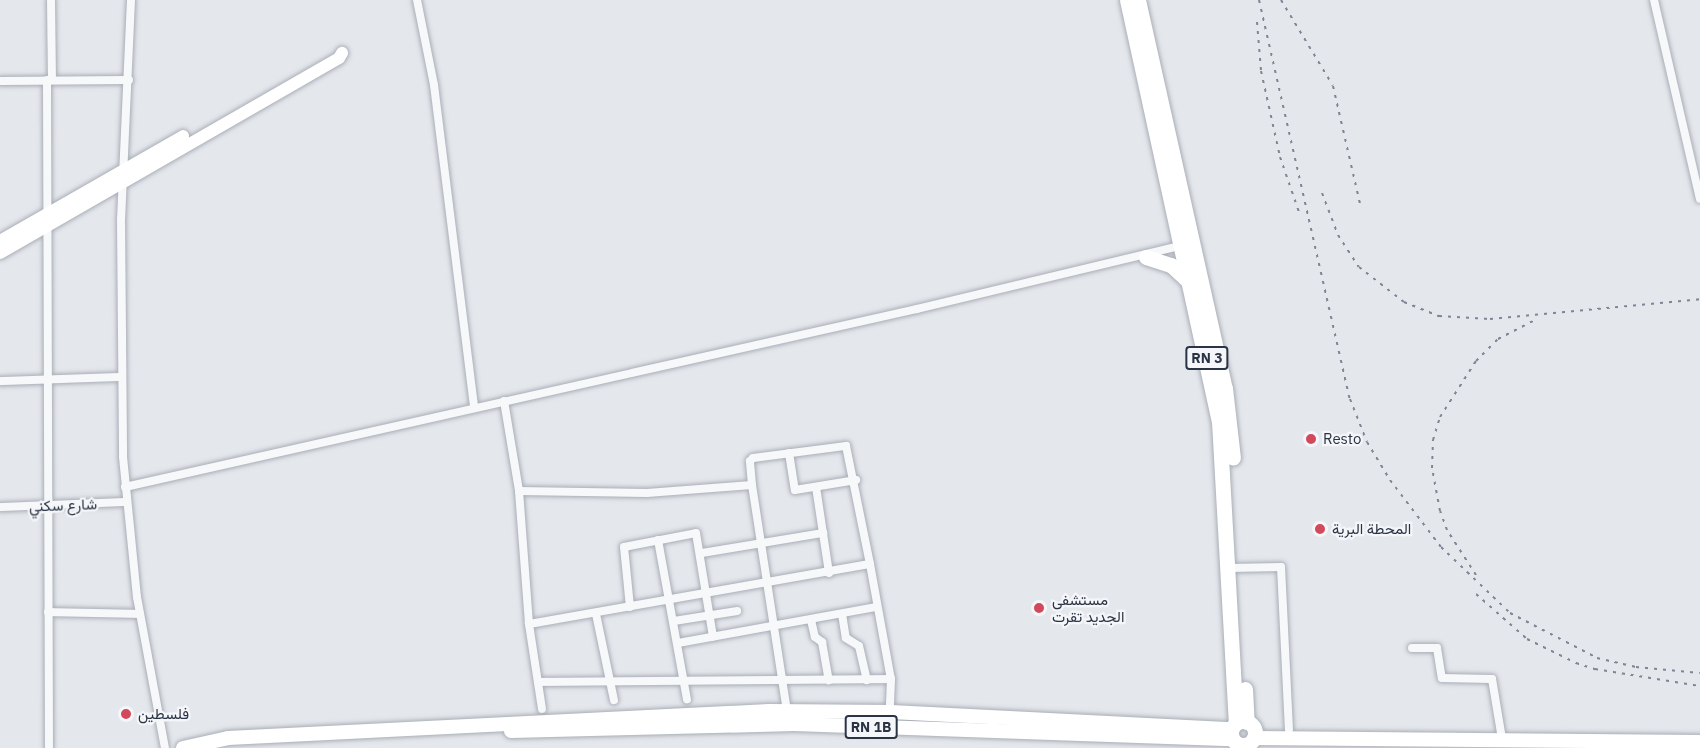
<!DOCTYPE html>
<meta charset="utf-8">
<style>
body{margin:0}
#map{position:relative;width:1700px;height:748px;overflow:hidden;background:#e4e7ec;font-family:"IBM Plex Sans",Vazirmatn,sans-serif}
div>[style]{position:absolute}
.roads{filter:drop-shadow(0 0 2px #a9aeb7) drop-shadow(0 0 2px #a9aeb7)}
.street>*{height:8px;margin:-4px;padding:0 4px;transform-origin:4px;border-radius:4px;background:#f7f8fa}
.secondary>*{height:12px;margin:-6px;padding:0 6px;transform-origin:6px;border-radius:6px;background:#fff}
.primary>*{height:14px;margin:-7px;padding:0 7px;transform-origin:7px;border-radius:7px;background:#fff}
.highway>*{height:15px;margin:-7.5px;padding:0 7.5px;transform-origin:7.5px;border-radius:7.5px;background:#fff}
.highway>.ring{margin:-7.5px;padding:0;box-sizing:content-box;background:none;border:15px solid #fff;border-radius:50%}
.rail>*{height:2px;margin-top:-1px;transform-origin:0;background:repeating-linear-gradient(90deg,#7d8696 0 3px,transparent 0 9px)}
.dots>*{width:16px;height:16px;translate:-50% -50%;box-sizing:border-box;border:3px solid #f4f6f9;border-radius:50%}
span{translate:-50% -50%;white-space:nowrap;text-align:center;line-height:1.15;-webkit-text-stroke:4.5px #f4f6f9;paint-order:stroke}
.shield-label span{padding:2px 4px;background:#f4f6f9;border:2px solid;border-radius:4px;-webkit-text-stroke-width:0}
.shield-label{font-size:14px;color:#2b3445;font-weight:700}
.poi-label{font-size:15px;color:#2b3445}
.left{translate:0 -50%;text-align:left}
.street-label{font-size:15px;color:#2b3445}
</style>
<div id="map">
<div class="roads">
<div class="street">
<div style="left:51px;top:0;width:80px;rotate:89.3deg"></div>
<div style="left:131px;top:0;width:219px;rotate:92.6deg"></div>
<div style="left:121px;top:219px;width:238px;rotate:89.5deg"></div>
<div style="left:123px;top:457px;width:141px;rotate:84.3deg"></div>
<div style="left:137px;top:597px;width:154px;rotate:79.5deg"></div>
<div style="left:417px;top:0;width:87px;rotate:78.7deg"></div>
<div style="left:434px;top:85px;width:324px;rotate:82.9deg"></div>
<div style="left:1654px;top:0;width:204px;rotate:77deg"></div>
<div style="left:47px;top:80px;width:668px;rotate:89.83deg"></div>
<div style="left:0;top:81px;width:129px;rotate:-0.4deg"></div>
<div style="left:0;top:381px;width:122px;rotate:-1.9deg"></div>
<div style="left:504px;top:401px;width:91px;rotate:80.5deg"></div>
<div style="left:519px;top:491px;width:133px;rotate:85.7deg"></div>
<div style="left:789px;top:453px;width:37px;rotate:81deg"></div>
<div style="left:795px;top:490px;width:62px;rotate:-9.3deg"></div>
<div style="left:752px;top:485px;width:24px;rotate:-95deg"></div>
<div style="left:750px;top:461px;width:4px;rotate:-45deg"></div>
<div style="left:753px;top:458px;width:94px;rotate:-7.4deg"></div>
<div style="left:846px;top:446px;width:120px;rotate:78.5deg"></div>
<div style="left:125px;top:487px;width:812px;rotate:-12.67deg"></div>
<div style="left:917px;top:309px;width:275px;rotate:-13.5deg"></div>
<div style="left:816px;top:487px;width:87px;rotate:81.4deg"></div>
<div style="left:519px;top:491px;width:128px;rotate:0.9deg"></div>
<div style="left:647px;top:493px;width:105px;rotate:-4.4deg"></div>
<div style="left:752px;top:485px;width:229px;rotate:81.2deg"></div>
<div style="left:0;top:507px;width:126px;rotate:-2.3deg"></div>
<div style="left:658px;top:540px;width:162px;rotate:79.7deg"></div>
<div style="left:702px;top:553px;width:123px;rotate:-9.4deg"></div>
<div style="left:1229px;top:568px;width:52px;rotate:-1.1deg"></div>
<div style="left:1281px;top:567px;width:163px;rotate:87.2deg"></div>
<div style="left:630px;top:607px;width:60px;rotate:-95.7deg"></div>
<div style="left:624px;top:547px;width:73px;rotate:-11deg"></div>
<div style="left:696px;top:533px;width:105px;rotate:80.7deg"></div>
<div style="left:48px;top:612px;width:92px;rotate:1.2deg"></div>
<div style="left:596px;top:614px;width:88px;rotate:78.2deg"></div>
<div style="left:842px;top:614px;width:24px;rotate:81deg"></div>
<div style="left:846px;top:638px;width:15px;rotate:32deg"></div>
<div style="left:859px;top:646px;width:35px;rotate:77deg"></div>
<div style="left:811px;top:620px;width:17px;rotate:77deg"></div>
<div style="left:815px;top:637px;width:9px;rotate:36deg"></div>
<div style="left:822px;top:642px;width:39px;rotate:80deg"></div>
<div style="left:674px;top:621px;width:64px;rotate:-9deg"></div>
<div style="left:678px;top:643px;width:202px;rotate:-10.3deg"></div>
<div style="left:1412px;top:648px;width:25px"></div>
<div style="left:1437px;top:648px;width:30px;rotate:81deg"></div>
<div style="left:1442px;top:678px;width:50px;rotate:1.1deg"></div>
<div style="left:1492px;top:679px;width:55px;rotate:80.5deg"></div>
<div style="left:538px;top:682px;width:353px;rotate:-0.5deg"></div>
<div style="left:542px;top:709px;width:86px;rotate:-98.7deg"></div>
<div style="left:529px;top:624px;width:346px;rotate:-10deg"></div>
<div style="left:870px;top:564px;width:117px;rotate:79.7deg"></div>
<div style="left:891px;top:679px;width:49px;rotate:92.3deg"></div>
</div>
<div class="secondary">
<div style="left:0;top:241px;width:211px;rotate:-29.8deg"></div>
<div style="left:0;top:253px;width:391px;rotate:-29.9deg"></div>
<div style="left:339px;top:58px;width:6px;rotate:-59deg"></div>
</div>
<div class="primary">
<div style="left:511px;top:731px;width:283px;rotate:-1.4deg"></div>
<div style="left:794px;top:724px;width:438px;rotate:2deg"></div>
<div style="left:1254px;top:738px;width:446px;rotate:0.5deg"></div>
<div style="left:183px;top:748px;width:46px;rotate:-12.5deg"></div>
<div style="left:228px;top:738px;width:542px;rotate:-2.86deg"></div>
<div style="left:769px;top:711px;width:122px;rotate:0.5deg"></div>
<div style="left:891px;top:712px;width:340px;rotate:2.9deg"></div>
</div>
<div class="highway">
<div style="left:1127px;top:0;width:431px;rotate:77.7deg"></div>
<div style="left:1219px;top:421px;width:302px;rotate:86.8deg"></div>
<div style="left:1138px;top:0;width:398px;rotate:77.4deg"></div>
<div style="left:1225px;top:388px;width:70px;rotate:83.5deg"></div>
<div style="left:1146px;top:257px;width:26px;rotate:18deg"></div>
<div style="left:1171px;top:265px;width:22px;rotate:43deg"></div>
<div style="left:1245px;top:689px;width:33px;rotate:87deg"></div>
<div class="ring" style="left:1231px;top:721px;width:9px;height:9px"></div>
</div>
</div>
<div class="rail">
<div style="left:1259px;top:0;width:409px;rotate:77.2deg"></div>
<div style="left:1350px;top:399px;width:46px;rotate:68.4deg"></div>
<div style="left:1367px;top:442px;width:44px;rotate:58.8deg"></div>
<div style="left:1390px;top:480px;width:84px;rotate:52.7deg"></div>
<div style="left:1441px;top:547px;width:95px;rotate:43.7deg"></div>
<div style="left:1510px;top:613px;width:98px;rotate:27.3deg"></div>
<div style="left:1597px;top:658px;width:40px;rotate:13deg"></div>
<div style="left:1636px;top:667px;width:64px;rotate:5.4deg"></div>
<div style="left:1281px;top:0;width:100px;rotate:58.8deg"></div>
<div style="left:1333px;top:86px;width:125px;rotate:77.1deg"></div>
<div style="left:1257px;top:22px;width:49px;rotate:85.3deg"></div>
<div style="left:1261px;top:71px;width:88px;rotate:77.5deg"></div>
<div style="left:1280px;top:157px;width:61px;rotate:71deg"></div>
<div style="left:1322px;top:193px;width:45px;rotate:69.1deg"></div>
<div style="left:1338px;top:235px;width:38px;rotate:57deg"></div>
<div style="left:1359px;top:267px;width:57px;rotate:37.9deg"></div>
<div style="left:1404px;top:302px;width:38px;rotate:22deg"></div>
<div style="left:1439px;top:316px;width:51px;rotate:3.4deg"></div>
<div style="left:1490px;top:319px;width:211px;rotate:-5.4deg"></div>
<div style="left:1476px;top:575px;width:54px;rotate:-122.8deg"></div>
<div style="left:1447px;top:530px;width:20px;rotate:-110deg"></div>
<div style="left:1440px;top:511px;width:44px;rotate:-100.5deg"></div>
<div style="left:1432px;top:468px;width:28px;rotate:-88deg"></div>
<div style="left:1433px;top:440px;width:24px;rotate:-73deg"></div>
<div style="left:1440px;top:417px;width:67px;rotate:-57.3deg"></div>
<div style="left:1476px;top:361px;width:31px;rotate:-45deg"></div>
<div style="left:1498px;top:339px;width:44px;rotate:-27.1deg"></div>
<div style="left:1476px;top:594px;width:68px;rotate:41.4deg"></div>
<div style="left:1527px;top:639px;width:55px;rotate:26.1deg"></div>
<div style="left:1576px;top:663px;width:20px;rotate:18deg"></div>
<div style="left:1595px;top:669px;width:106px;rotate:9.2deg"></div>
</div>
<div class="dots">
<div style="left:1311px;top:439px;background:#d1495b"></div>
<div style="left:1320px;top:529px;background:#d1495b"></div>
<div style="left:1039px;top:608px;background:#d1495b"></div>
<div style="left:126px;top:714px;background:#d1495b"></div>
</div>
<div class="shield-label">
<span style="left:1207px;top:358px">RN 3</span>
<span style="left:871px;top:727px">RN 1B</span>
</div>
<div class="poi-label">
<span class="left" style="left:1323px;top:439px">Resto</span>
<span class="left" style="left:1332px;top:529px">المحطة البرية</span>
<span class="left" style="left:1052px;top:608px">مستشفى<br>الجديد تقرت</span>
<span class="left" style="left:138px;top:714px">فلسطين</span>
</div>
<div class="street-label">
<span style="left:63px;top:505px;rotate:-2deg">شارع سكني</span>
</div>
</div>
